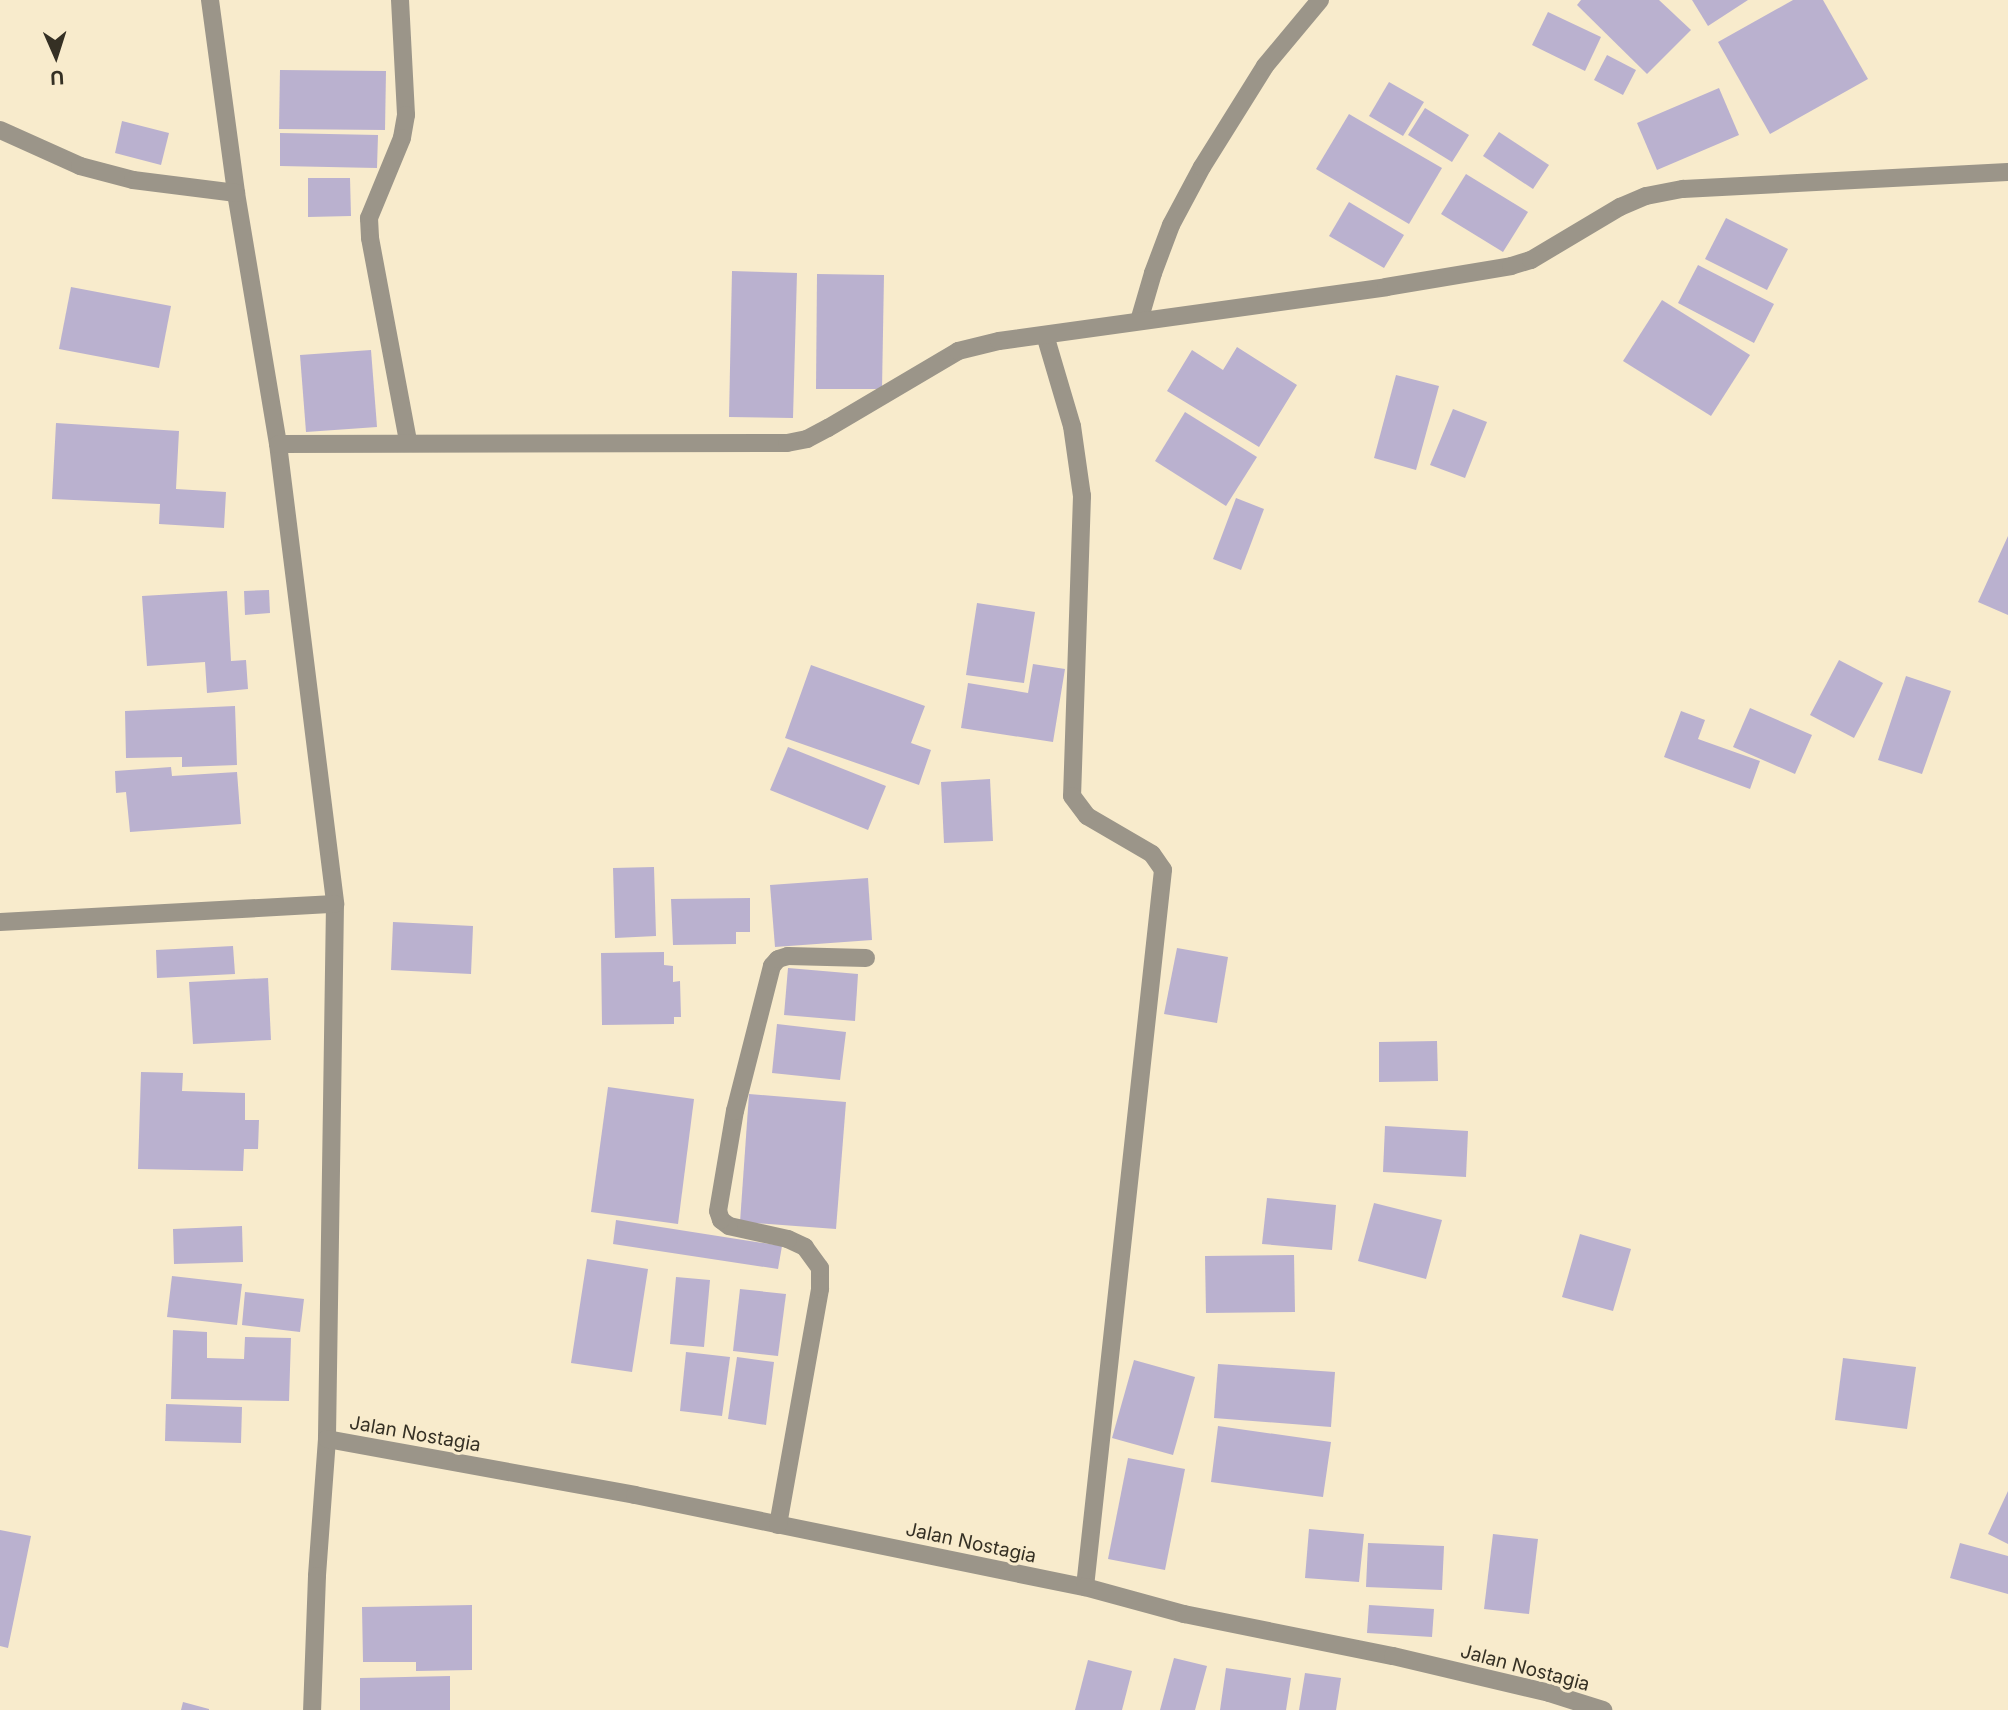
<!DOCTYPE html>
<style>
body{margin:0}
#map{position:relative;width:2008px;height:1710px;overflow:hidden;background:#f8ebcc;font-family:Inter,sans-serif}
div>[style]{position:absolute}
.building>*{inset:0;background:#bab1cf}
.minor>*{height:18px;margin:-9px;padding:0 9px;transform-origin:9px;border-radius:9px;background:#9b9589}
span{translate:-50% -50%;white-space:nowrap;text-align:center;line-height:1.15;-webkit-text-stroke:6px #f8ebcc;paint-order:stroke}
.street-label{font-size:19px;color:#353024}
.north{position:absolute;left:21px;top:21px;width:70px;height:70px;-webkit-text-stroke:5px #f8ebcc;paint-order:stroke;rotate:177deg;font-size:19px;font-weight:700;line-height:28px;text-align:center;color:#353024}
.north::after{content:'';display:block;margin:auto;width:24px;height:32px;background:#353024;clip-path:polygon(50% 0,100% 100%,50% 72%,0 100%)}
</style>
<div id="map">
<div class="building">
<div style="clip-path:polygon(1581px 0,1659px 0,1691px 30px,1647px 74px,1577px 5px)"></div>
<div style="clip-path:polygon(1692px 0,1748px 0,1708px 26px)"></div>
<div style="clip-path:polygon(1793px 0,1823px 0,1868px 79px,1770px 134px,1718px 42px)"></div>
<div style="clip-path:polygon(1548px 12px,1601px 37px,1585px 71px,1532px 45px)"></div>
<div style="clip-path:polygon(1607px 55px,1636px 70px,1623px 95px,1594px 80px)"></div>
<div style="clip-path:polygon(280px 70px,386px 71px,385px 130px,279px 129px)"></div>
<div style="clip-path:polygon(1389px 82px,1424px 102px,1403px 136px,1369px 116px)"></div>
<div style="clip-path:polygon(1719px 88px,1739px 135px,1657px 170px,1637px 123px)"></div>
<div style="clip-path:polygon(1425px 108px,1469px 135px,1452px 162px,1408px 135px)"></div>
<div style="clip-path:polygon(1349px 114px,1442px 168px,1409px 224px,1316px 169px)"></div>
<div style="clip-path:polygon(122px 121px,169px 133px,161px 165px,115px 153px)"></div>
<div style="clip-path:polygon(1499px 132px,1549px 165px,1533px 189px,1483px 156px)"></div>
<div style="clip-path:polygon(280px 133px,378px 135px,377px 168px,280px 166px)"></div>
<div style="clip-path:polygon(1466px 174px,1528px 212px,1503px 252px,1441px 214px)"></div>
<div style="clip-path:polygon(308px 178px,350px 178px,351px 216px,308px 217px)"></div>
<div style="clip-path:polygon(1349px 202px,1404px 235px,1384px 268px,1329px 236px)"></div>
<div style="clip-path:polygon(1726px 218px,1788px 249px,1767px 290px,1705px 259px)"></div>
<div style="clip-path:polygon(1698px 265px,1774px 304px,1754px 343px,1678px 303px)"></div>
<div style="clip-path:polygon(732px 271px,797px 273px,793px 418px,729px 417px)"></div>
<div style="clip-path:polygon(817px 274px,884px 275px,882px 389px,816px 389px)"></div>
<div style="clip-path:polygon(71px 287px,171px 306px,159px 368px,59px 349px)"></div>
<div style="clip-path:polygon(1662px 300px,1750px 355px,1711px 416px,1623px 361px)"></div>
<div style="clip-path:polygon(1237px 347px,1297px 385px,1259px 447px,1167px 391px,1192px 350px,1223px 370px)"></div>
<div style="clip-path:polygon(371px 350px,377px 427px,306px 432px,300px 355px)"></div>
<div style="clip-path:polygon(1396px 375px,1439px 386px,1416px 470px,1374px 458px)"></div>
<div style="clip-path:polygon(1453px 409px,1487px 422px,1465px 478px,1430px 465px)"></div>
<div style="clip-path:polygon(1185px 412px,1257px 457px,1226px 506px,1155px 461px)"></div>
<div style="clip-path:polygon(56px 423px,179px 431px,176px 489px,226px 492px,224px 528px,159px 524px,160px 504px,52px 499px)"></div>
<div style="clip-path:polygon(1236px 498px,1264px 509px,1241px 570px,1213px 559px)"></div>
<div style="clip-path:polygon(2008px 536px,2008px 615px,1978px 602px)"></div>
<div style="clip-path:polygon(269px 590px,270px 613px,245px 615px,244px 591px)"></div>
<div style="clip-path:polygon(227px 591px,231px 661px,246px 660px,248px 689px,207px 693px,205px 662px,147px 666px,142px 596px)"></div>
<div style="clip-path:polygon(977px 603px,1035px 612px,1024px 683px,966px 675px)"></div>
<div style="clip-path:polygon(1839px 660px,1883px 683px,1854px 738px,1810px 715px)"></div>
<div style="clip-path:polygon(1033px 664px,1065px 669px,1053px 742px,961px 728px,968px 683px,1028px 693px)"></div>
<div style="clip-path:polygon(811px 665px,925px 706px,911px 743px,931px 750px,919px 785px,785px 738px)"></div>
<div style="clip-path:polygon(1906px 676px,1951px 691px,1922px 774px,1878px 760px)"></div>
<div style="clip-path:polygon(235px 706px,237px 765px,182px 767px,182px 757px,126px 758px,125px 711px)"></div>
<div style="clip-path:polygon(1750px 708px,1812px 735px,1795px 774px,1733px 747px)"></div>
<div style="clip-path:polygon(1681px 711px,1705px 720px,1698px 739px,1760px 761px,1750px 789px,1664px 757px)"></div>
<div style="clip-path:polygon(788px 747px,886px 786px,868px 830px,770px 790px)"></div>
<div style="clip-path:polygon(171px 767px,172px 776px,237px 772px,241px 824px,130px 832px,126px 792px,116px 793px,115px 771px)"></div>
<div style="clip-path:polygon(990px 779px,993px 841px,944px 843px,941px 782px)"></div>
<div style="clip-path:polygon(654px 867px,656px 936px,615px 938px,613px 868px)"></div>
<div style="clip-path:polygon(868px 878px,872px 940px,775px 947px,770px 885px)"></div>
<div style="clip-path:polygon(750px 898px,750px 932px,736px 932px,736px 944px,673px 945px,671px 899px)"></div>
<div style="clip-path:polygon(393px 922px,473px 926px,471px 974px,391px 970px)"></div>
<div style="clip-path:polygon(233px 946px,235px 974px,157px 978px,156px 950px)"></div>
<div style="clip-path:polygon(1177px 948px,1228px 957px,1217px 1023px,1164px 1014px)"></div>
<div style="clip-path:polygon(664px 952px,664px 965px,673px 966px,673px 982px,680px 981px,681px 1017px,674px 1017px,674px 1024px,602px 1025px,601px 953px)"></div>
<div style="clip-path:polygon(788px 968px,858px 974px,855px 1021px,784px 1015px)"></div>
<div style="clip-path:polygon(268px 978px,271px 1040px,193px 1044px,189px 982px)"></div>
<div style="clip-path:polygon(777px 1024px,846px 1032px,840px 1080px,772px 1073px)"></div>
<div style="clip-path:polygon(1437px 1041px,1438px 1081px,1379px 1082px,1379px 1042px)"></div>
<div style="clip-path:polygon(141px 1072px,183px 1073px,182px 1091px,245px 1093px,245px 1120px,259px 1120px,258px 1149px,244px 1149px,243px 1171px,138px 1169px)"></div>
<div style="clip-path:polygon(608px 1087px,694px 1099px,678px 1224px,591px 1212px)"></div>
<div style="clip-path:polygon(749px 1094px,846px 1102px,836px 1229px,740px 1222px)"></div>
<div style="clip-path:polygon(1385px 1126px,1468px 1131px,1466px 1177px,1383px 1172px)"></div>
<div style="clip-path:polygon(1267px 1198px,1336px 1205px,1332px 1250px,1262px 1244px)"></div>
<div style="clip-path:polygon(1374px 1203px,1442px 1220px,1426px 1279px,1358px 1261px)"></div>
<div style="clip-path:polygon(616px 1220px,782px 1246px,778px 1269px,613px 1244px)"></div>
<div style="clip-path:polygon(242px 1226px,243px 1262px,174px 1264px,173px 1229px)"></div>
<div style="clip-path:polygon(1580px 1234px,1631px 1249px,1613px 1311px,1562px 1297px)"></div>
<div style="clip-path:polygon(1294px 1255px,1295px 1312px,1206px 1313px,1205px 1256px)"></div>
<div style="clip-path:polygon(587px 1259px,648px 1269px,632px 1372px,571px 1363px)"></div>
<div style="clip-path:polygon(172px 1276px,242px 1284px,237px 1325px,167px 1317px)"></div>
<div style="clip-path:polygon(676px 1277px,710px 1280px,704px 1347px,670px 1344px)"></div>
<div style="clip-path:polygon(740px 1289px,786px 1294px,778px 1356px,733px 1351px)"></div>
<div style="clip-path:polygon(245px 1292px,304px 1299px,300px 1332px,242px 1325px)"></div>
<div style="clip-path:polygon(173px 1330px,207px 1332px,207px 1358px,244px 1359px,245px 1337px,291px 1338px,289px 1401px,171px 1399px)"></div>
<div style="clip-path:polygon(686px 1352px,730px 1357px,722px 1416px,680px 1411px)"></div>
<div style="clip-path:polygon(737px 1357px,774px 1362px,766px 1425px,728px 1419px)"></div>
<div style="clip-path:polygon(1843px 1358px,1916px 1367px,1907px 1429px,1835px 1420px)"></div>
<div style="clip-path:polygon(1134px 1360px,1195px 1377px,1173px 1455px,1112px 1438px)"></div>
<div style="clip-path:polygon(1218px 1364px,1335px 1372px,1331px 1427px,1214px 1418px)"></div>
<div style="clip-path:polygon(166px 1404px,242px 1407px,241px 1443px,165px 1441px)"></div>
<div style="clip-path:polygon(1218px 1426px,1331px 1442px,1323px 1497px,1211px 1482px)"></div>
<div style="clip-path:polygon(1128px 1458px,1185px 1469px,1165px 1570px,1108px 1559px)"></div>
<div style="clip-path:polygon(2008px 1491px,2008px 1544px,1988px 1534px)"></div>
<div style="clip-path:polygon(1309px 1529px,1364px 1534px,1359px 1582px,1305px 1578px)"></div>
<div style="clip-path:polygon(0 1530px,31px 1536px,8px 1648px,0 1646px)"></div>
<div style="clip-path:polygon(1493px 1534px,1538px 1539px,1529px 1614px,1484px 1609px)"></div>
<div style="clip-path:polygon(1368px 1543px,1444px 1546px,1442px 1590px,1366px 1587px)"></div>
<div style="clip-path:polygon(1960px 1543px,2008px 1556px,2008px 1594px,1950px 1578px)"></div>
<div style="clip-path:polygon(472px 1605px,472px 1670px,416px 1671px,416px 1662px,363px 1662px,362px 1607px)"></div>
<div style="clip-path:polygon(1369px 1605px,1434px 1609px,1432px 1637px,1367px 1633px)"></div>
<div style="clip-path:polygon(1174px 1658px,1207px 1666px,1195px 1710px,1160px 1710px)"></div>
<div style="clip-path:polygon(1088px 1660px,1132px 1671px,1122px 1710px,1075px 1710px)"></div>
<div style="clip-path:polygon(1226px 1668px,1291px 1678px,1286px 1710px,1220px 1710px)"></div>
<div style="clip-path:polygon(1305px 1673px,1341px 1678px,1336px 1710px,1299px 1710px)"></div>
<div style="clip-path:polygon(450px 1676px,450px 1710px,360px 1710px,360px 1678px)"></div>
<div style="clip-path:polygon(183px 1702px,209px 1709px,209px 1710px,181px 1710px)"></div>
</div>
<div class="minor">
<div style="left:210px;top:0;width:195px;rotate:82.3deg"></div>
<div style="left:236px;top:193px;width:254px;rotate:80.5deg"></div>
<div style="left:278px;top:444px;width:464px;rotate:82.9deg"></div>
<div style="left:335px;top:904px;width:535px;rotate:90.86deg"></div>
<div style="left:327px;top:1439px;width:137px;rotate:94.2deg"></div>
<div style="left:317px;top:1576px;width:134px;rotate:92.1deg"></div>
<div style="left:400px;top:0;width:115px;rotate:87deg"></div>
<div style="left:406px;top:115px;width:23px;rotate:100deg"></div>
<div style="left:402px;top:138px;width:87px;rotate:112.4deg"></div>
<div style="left:369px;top:218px;width:20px;rotate:87deg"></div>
<div style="left:370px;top:238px;width:208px;rotate:79.4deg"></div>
<div style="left:0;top:130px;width:88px;rotate:24.2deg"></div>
<div style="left:80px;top:166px;width:55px;rotate:14.8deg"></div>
<div style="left:133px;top:180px;width:104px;rotate:7.2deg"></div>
<div style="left:1139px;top:321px;width:50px;rotate:-73.7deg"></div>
<div style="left:1153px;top:273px;width:51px;rotate:-69.4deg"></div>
<div style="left:1171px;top:225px;width:66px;rotate:-61.9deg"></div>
<div style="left:1202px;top:167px;width:119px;rotate:-58deg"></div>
<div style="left:1265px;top:66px;width:86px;rotate:-50.2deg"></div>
<div style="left:1045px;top:335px;width:95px;rotate:73.5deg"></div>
<div style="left:1072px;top:426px;width:71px;rotate:81.9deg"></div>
<div style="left:1082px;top:496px;width:300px;rotate:91.9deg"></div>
<div style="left:1072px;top:796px;width:25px;rotate:53deg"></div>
<div style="left:1087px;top:816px;width:75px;rotate:30.3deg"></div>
<div style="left:1152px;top:854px;width:19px;rotate:55deg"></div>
<div style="left:1163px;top:870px;width:721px;rotate:96.21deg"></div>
<div style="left:278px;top:444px;width:509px;rotate:-0.11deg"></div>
<div style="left:787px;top:443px;width:20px;rotate:-11deg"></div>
<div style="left:807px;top:439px;width:24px;rotate:-28deg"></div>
<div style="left:828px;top:428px;width:151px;rotate:-30.6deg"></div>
<div style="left:958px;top:351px;width:42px;rotate:-13.7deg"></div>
<div style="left:999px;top:341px;width:391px;rotate:-7.9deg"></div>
<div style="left:1386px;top:287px;width:127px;rotate:-9.5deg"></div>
<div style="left:1511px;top:266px;width:21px;rotate:-17deg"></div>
<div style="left:1531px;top:260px;width:104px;rotate:-30.8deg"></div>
<div style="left:1620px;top:207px;width:28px;rotate:-23deg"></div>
<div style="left:1646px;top:196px;width:38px;rotate:-11deg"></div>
<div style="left:1683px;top:189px;width:325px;rotate:-3deg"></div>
<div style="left:0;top:922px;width:335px;rotate:-3.1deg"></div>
<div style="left:327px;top:1439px;width:313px;rotate:10.3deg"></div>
<div style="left:635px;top:1495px;width:459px;rotate:11.6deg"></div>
<div style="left:1085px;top:1587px;width:103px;rotate:15.3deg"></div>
<div style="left:1184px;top:1614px;width:213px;rotate:11.4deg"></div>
<div style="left:1393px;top:1656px;width:160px;rotate:13.3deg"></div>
<div style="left:1549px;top:1693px;width:57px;rotate:17.5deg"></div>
<div style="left:778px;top:1525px;width:240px;rotate:-79.9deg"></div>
<div style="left:820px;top:1289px;width:21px;rotate:-90deg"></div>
<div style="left:820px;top:1268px;width:26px;rotate:-126deg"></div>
<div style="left:805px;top:1247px;width:19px;rotate:-155deg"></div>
<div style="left:788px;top:1239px;width:60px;rotate:-167.6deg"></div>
<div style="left:729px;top:1226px;width:10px;rotate:-143deg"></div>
<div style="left:721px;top:1220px;width:9px;rotate:-108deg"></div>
<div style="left:718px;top:1211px;width:101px;rotate:-80.4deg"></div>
<div style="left:735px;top:1111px;width:150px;rotate:-75.7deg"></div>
<div style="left:772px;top:966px;width:9px;rotate:-49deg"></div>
<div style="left:778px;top:959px;width:10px;rotate:-17deg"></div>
<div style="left:788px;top:956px;width:78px;rotate:1.5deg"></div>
</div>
<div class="street-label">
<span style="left:415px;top:1434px;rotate:10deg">Jalan Nostagia</span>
<span style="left:971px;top:1543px;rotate:12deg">Jalan Nostagia</span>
<span style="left:1525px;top:1668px;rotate:15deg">Jalan Nostagia</span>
</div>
<div class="north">U</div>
</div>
